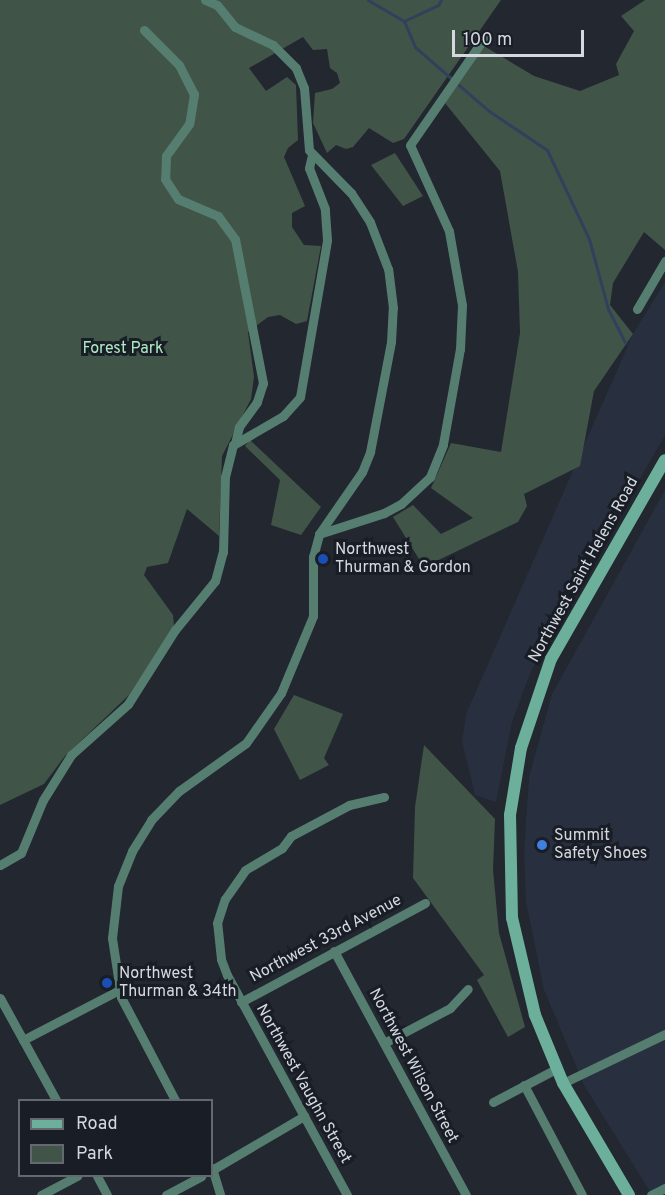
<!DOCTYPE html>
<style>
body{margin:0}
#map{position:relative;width:665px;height:1195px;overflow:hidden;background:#222730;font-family:Overpass,sans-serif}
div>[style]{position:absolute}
.built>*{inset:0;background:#282f3f}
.green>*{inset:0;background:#415448}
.stream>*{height:3px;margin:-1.5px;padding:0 1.5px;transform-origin:1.5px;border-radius:1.5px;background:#31415c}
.street>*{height:9px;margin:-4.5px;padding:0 4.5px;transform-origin:4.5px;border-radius:4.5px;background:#557e71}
.secondary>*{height:12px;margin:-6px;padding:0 6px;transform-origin:6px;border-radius:6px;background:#6cb09b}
.dots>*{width:16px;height:16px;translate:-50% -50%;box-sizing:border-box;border:3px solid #191d26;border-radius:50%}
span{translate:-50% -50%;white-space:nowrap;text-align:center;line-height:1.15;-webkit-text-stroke:6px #191d26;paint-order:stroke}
.park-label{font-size:16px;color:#aeebc4}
.poi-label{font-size:16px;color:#d5d8df}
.left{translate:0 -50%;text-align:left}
.street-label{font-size:16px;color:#d5d8df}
.legend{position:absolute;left:18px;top:1099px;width:195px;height:78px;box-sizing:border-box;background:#191d26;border:2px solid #646870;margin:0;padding:8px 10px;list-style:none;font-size:18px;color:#d5d8df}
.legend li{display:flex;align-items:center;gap:12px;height:30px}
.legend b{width:30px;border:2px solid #646870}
.scale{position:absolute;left:452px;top:30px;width:132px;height:27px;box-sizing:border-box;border:3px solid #d5d8df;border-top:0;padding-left:8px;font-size:18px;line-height:21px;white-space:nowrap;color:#d5d8df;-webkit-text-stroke:4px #191d26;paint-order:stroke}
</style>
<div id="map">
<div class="built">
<div style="clip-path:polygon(665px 282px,665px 435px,531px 671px,512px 722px,496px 802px,475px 795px,462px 741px,466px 714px,633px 334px)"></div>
<div style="clip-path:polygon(665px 490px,665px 1195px,652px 1195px,584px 1085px,544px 990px,526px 902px,524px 851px,529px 777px,552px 694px)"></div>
</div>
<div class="green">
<div style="clip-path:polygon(0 0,501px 0,404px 139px,393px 143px,369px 128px,353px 147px,346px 149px,336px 145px,327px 153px,313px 123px,315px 93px,332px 89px,340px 83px,337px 73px,330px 68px,327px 49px,313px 50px,303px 37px,249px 68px,266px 91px,287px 77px,296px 85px,298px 140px,288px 148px,284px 157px,305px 206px,292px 213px,292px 227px,304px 245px,321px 246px,307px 321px,296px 324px,280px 315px,268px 317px,248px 332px,254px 377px,251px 399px,222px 456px,219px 536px,187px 509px,168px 563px,147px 567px,144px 575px,173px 615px,174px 626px,129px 695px,65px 756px,44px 784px,0 805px)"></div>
<div style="clip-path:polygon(645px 0,665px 0,665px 250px,644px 232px,613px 283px,610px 305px,633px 334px,594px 391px,580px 466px,524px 494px,527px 506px,518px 522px,424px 567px,393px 517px,413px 505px,441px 534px,473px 518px,431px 488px,451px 443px,501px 452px,520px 333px,518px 272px,500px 171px,445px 103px,484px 46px,534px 76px,580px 91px,619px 75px,616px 64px,634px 31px,621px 16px)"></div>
<div style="clip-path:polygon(395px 153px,423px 196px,403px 206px,371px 165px)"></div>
<div style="clip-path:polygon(250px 440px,321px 507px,301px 535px,271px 525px,280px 480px,245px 446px)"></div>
<div style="clip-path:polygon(294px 695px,343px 714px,324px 758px,329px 765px,300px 780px,274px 729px)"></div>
<div style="clip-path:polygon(424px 745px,495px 819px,493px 870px,499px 933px,525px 1027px,508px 1037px,477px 980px,484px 975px,413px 878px,415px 807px)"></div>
</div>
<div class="stream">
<div style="left:368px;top:0;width:42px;rotate:30.3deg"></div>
<div style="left:404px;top:21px;width:28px;rotate:67deg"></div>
<div style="left:415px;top:47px;width:98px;rotate:40.9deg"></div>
<div style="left:489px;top:111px;width:70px;rotate:33.9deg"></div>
<div style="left:547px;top:150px;width:98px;rotate:64.7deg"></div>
<div style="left:589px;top:239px;width:73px;rotate:74.8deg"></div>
<div style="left:608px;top:309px;width:38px;rotate:63deg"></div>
<div style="left:404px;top:21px;width:38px;rotate:-25deg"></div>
<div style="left:438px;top:5px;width:6px;rotate:-59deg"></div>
</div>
<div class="street">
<div style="left:144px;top:30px;width:49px;rotate:45deg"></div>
<div style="left:179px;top:65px;width:33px;rotate:63deg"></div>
<div style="left:194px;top:94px;width:30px;rotate:99deg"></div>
<div style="left:189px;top:124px;width:39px;rotate:126deg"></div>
<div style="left:166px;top:156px;width:23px;rotate:92deg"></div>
<div style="left:165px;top:179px;width:24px;rotate:57deg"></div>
<div style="left:178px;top:199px;width:43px;rotate:23deg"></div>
<div style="left:218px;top:216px;width:29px;rotate:54deg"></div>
<div style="left:235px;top:239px;width:147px;rotate:79deg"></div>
<div style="left:263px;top:383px;width:20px;rotate:108deg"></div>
<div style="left:257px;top:402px;width:31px;rotate:126deg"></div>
<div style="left:239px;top:427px;width:16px;rotate:104deg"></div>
<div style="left:637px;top:309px;width:56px;rotate:-59.7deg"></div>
<div style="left:319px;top:534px;width:68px;rotate:-17.9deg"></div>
<div style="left:384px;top:513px;width:19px;rotate:-28deg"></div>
<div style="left:401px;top:504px;width:40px;rotate:-43deg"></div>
<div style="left:430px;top:477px;width:35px;rotate:-68deg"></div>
<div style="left:443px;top:444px;width:97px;rotate:-79.9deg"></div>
<div style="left:460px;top:349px;width:44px;rotate:-87.4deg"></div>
<div style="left:462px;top:305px;width:75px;rotate:-100deg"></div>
<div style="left:449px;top:231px;width:94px;rotate:-114.4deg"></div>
<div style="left:410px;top:145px;width:130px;rotate:-55.3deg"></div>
<div style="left:0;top:865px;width:24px;rotate:-30deg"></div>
<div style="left:21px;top:853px;width:57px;rotate:-67.5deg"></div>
<div style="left:43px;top:800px;width:53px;rotate:-58.1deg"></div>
<div style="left:71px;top:755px;width:76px;rotate:-41.8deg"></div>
<div style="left:128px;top:704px;width:88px;rotate:-57.6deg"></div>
<div style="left:175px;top:630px;width:63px;rotate:-50.8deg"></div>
<div style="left:215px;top:581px;width:30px;rotate:-75deg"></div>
<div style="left:223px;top:552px;width:75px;rotate:-88.5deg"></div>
<div style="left:225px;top:477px;width:33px;rotate:-76deg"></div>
<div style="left:233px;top:445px;width:58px;rotate:-30.1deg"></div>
<div style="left:283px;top:416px;width:25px;rotate:-48deg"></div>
<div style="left:300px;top:397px;width:159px;rotate:-80.2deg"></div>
<div style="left:327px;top:240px;width:31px;rotate:-94deg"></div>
<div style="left:325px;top:209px;width:44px;rotate:-111.3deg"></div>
<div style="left:309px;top:168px;width:13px;rotate:-77deg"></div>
<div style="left:334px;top:951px;width:277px;rotate:61.6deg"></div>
<div style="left:0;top:998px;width:116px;rotate:61.2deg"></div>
<div style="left:241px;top:1002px;width:209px;rotate:-28.3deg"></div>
<div style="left:23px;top:1040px;width:108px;rotate:-27.5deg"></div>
<div style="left:384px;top:1043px;width:75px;rotate:-27.9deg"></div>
<div style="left:450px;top:1008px;width:26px;rotate:-47deg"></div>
<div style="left:563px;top:1083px;width:113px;rotate:-25.7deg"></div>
<div style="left:524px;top:1085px;width:124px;rotate:62.2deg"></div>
<div style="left:175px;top:1100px;width:116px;rotate:-117.7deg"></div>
<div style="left:121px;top:997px;width:60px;rotate:-98.7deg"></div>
<div style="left:112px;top:938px;width:52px;rotate:-83.4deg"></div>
<div style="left:118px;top:886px;width:38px;rotate:-68deg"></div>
<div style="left:132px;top:851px;width:36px;rotate:-58deg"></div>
<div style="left:151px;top:820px;width:40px;rotate:-46deg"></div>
<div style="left:179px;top:791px;width:82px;rotate:-35.6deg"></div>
<div style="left:246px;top:743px;width:61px;rotate:-55deg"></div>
<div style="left:281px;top:693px;width:83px;rotate:-67.4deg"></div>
<div style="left:313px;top:616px;width:59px;rotate:-90deg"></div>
<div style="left:313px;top:557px;width:24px;rotate:-75deg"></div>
<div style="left:319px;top:534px;width:75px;rotate:-55.3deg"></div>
<div style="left:362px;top:472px;width:22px;rotate:-68deg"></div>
<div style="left:370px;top:452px;width:112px;rotate:-79.2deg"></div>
<div style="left:391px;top:342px;width:34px;rotate:-87deg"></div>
<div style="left:393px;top:308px;width:39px;rotate:-97deg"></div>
<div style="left:388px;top:269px;width:50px;rotate:-111deg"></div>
<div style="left:370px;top:222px;width:35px;rotate:-123deg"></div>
<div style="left:351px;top:193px;width:60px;rotate:-134.3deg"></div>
<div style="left:309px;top:150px;width:62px;rotate:-94.6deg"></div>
<div style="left:304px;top:88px;width:22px;rotate:-112deg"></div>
<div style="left:296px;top:68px;width:33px;rotate:-135deg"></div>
<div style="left:273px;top:45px;width:42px;rotate:-154.7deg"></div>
<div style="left:235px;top:27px;width:28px;rotate:-129deg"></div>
<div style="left:217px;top:5px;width:13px;rotate:-157deg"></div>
<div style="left:493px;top:1102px;width:71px;rotate:-27.6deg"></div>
<div style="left:212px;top:1168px;width:28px;rotate:73deg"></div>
<div style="left:212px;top:1170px;width:107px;rotate:-30.4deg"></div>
<div style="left:97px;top:1176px;width:21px;rotate:62deg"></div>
<div style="left:41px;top:1195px;width:41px;rotate:-27.8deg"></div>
<div style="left:166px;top:1195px;width:40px;rotate:-28deg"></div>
<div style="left:347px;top:1195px;width:251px;rotate:-118.6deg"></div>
<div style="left:227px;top:975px;width:17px;rotate:-111deg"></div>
<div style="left:221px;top:959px;width:36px;rotate:-96deg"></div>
<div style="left:217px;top:923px;width:25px;rotate:-72deg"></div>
<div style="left:225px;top:899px;width:35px;rotate:-55deg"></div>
<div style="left:245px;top:870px;width:43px;rotate:-30.7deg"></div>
<div style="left:282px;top:848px;width:15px;rotate:-53deg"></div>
<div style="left:291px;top:836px;width:66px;rotate:-28.1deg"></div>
<div style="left:349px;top:805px;width:36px;rotate:-13deg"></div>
<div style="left:651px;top:1195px;width:16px;rotate:-27deg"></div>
</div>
<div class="secondary">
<div style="left:629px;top:1195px;width:130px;rotate:-120.5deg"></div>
<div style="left:563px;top:1083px;width:74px;rotate:-112.4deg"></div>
<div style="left:535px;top:1015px;width:100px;rotate:-103.3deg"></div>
<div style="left:512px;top:918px;width:103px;rotate:-91.1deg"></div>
<div style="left:510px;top:815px;width:68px;rotate:-80.7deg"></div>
<div style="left:521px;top:748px;width:94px;rotate:-71.4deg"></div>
<div style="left:551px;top:659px;width:229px;rotate:-60.2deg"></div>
</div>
<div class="dots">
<div style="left:323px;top:559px;background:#1a4fb4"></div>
<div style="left:542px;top:845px;background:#3f7fe0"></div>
<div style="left:107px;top:983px;background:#1a4fb4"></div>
</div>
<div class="park-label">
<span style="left:123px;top:349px">Forest Park</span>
</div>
<div class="poi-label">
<span class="left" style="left:335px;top:559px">Northwest<br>Thurman &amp; Gordon</span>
<span class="left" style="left:554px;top:845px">Summit<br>Safety Shoes</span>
<span class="left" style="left:119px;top:983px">Northwest<br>Thurman &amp; 34th</span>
</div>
<div class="street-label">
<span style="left:584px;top:570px;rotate:-61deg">Northwest Saint Helens Road</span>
<span style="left:326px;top:939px;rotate:-28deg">Northwest 33rd Avenue</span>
<span style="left:413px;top:1066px;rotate:62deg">Northwest Wilson Street</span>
<span style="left:303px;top:1084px;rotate:61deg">Northwest Vaughn Street</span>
</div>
<ul class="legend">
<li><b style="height:8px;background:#6cb09b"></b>Road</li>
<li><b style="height:16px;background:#415448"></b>Park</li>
</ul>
<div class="scale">100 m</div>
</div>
